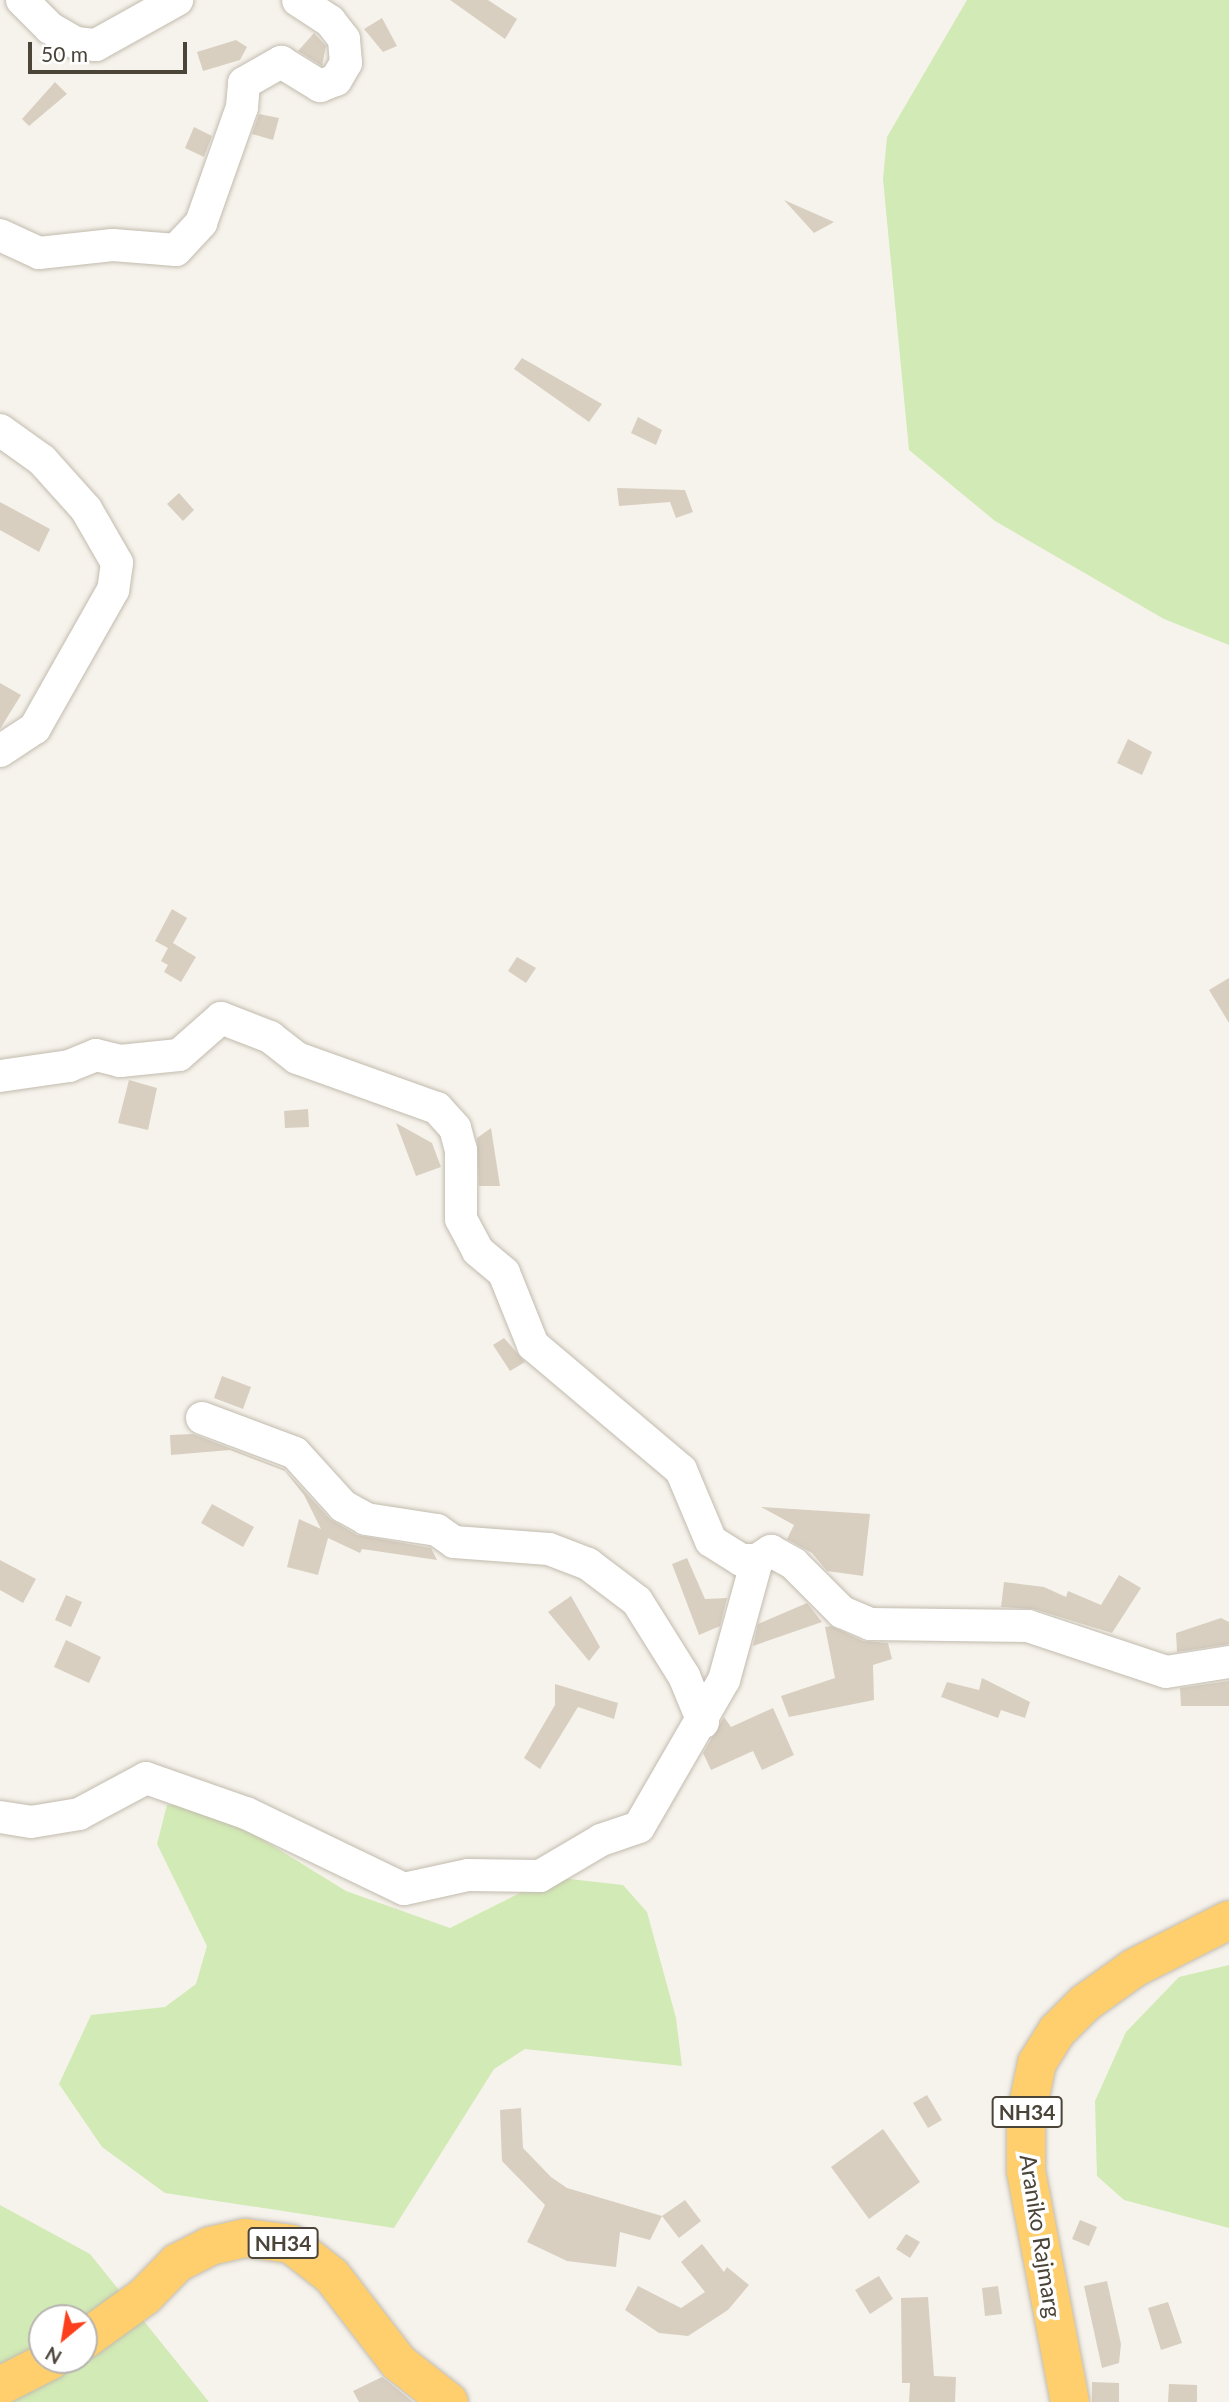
<!DOCTYPE html>
<style>
body{margin:0}
#map{position:relative;width:1229px;height:2402px;overflow:hidden;background:#f6f3ec;font-family:Lato,sans-serif}
div>[style]{position:absolute}
.green>*{inset:0;background:#d2eab5}
.building>*{inset:0;background:#d8cfc1}
.roads{filter:drop-shadow(0 0 2px #c2bbae) drop-shadow(0 0 2px #c2bbae)}
.minor>*{height:32px;margin:-16px;padding:0 16px;transform-origin:16px;border-radius:16px;background:#fff}
.highway>*{height:38px;margin:-19px;padding:0 19px;transform-origin:19px;border-radius:19px;background:#ffcf6e}
span{translate:-50% -50%;white-space:nowrap;text-align:center;line-height:1.15;-webkit-text-stroke:7px #fff;paint-order:stroke}
.shield-label span{padding:2px 5px;background:#fff;border:2px solid;border-radius:5px;-webkit-text-stroke-width:0}
.shield-label{font-size:21px;color:#4b4439;font-weight:700}
.street-label{font-size:23px;color:#4b4439}
.north{position:absolute;left:28px;top:2304px;width:70px;height:70px;box-sizing:border-box;background:#fff;border:2px solid #b7b4b0;border-radius:50%;rotate:210deg;font-size:19px;font-weight:700;line-height:28px;text-align:center;color:#4b4439}
.north::after{content:'';display:block;margin:auto;width:24px;height:32px;background:#fc3f1d;clip-path:polygon(50% 0,100% 100%,50% 72%,0 100%)}
.scale{position:absolute;left:28px;top:42px;width:159px;height:32px;box-sizing:border-box;border:4px solid #4b4439;border-top:0;padding-left:9px;font-size:21px;line-height:24px;white-space:nowrap;color:#4b4439;-webkit-text-stroke:5px #fff;paint-order:stroke}
</style>
<div id="map">
<div class="green">
<div style="clip-path:polygon(967px 0,1229px 0,1229px 645px,1164px 619px,995px 521px,909px 450px,883px 179px,887px 137px)"></div>
<div style="clip-path:polygon(205px 1804px,346px 1891px,450px 1928px,552px 1877px,623px 1885px,647px 1912px,676px 2018px,682px 2066px,525px 2049px,494px 2069px,394px 2228px,165px 2193px,102px 2147px,59px 2084px,91px 2015px,165px 2007px,196px 1984px,207px 1946px,157px 1844px,167px 1805px)"></div>
<div style="clip-path:polygon(1229px 1965px,1229px 2228px,1124px 2200px,1097px 2176px,1095px 2101px,1126px 2032px,1179px 1977px)"></div>
<div style="clip-path:polygon(evenodd,0 2205px,90px 2254px,209px 2402px,0 2402px,0 2205px,42px 2318px,84px 2318px,84px 2360px,42px 2360px,42px 2318px)"></div>
</div>
<div class="building">
<div style="clip-path:polygon(450px 0,488px 0,517px 19px,505px 39px)"></div>
<div style="clip-path:polygon(382px 18px,397px 46px,383px 52px,364px 29px)"></div>
<div style="clip-path:polygon(314px 33px,326px 46px,322px 66px,298px 51px)"></div>
<div style="clip-path:polygon(236px 40px,247px 47px,240px 60px,203px 71px,197px 52px)"></div>
<div style="clip-path:polygon(55px 82px,67px 94px,29px 126px,22px 119px)"></div>
<div style="clip-path:polygon(259px 114px,279px 118px,273px 140px,252px 134px)"></div>
<div style="clip-path:polygon(194px 127px,212px 136px,204px 157px,185px 148px)"></div>
<div style="clip-path:polygon(784px 200px,834px 222px,814px 233px)"></div>
<div style="clip-path:polygon(522px 358px,602px 404px,589px 422px,514px 369px)"></div>
<div style="clip-path:polygon(638px 417px,662px 430px,656px 445px,631px 433px)"></div>
<div style="clip-path:polygon(617px 488px,685px 490px,693px 512px,676px 518px,670px 502px,619px 506px)"></div>
<div style="clip-path:polygon(179px 493px,194px 510px,183px 521px,167px 504px)"></div>
<div style="clip-path:polygon(0 502px,50px 529px,39px 552px,0 530px)"></div>
<div style="clip-path:polygon(0 683px,21px 695px,0 729px)"></div>
<div style="clip-path:polygon(1128px 739px,1152px 752px,1142px 775px,1117px 763px)"></div>
<div style="clip-path:polygon(172px 909px,187px 918px,173px 943px,196px 957px,181px 982px,164px 972px,168px 965px,161px 961px,168px 948px,155px 941px)"></div>
<div style="clip-path:polygon(517px 957px,536px 968px,526px 983px,508px 971px)"></div>
<div style="clip-path:polygon(1229px 978px,1229px 1023px,1209px 990px)"></div>
<div style="clip-path:polygon(129px 1080px,157px 1088px,148px 1130px,118px 1123px)"></div>
<div style="clip-path:polygon(308px 1109px,309px 1127px,285px 1128px,284px 1111px)"></div>
<div style="clip-path:polygon(396px 1123px,432px 1143px,441px 1167px,416px 1176px)"></div>
<div style="clip-path:polygon(491px 1128px,500px 1186px,479px 1186px,477px 1138px)"></div>
<div style="clip-path:polygon(504px 1338px,525px 1362px,510px 1371px,493px 1345px)"></div>
<div style="clip-path:polygon(222px 1376px,251px 1387px,243px 1409px,214px 1398px)"></div>
<div style="clip-path:polygon(193px 1434px,284px 1469px,330px 1519px,357px 1535px,431px 1548px,437px 1560px,362px 1549px,360px 1553px,328px 1538px,318px 1575px,287px 1567px,299px 1519px,321px 1529px,304px 1495px,285px 1471px,230px 1450px,171px 1455px,170px 1435px)"></div>
<div style="clip-path:polygon(212px 1504px,254px 1527px,243px 1547px,201px 1523px)"></div>
<div style="clip-path:polygon(761px 1507px,870px 1514px,863px 1576px,827px 1571px,812px 1553px,787px 1539px,794px 1525px)"></div>
<div style="clip-path:polygon(687px 1558px,705px 1599px,727px 1598px,720px 1626px,699px 1635px,672px 1564px)"></div>
<div style="clip-path:polygon(0 1560px,36px 1579px,23px 1603px,0 1590px)"></div>
<div style="clip-path:polygon(1119px 1575px,1141px 1588px,1112px 1633px,1034px 1609px,1001px 1607px,1004px 1582px,1044px 1587px,1066px 1597px,1068px 1591px,1101px 1605px)"></div>
<div style="clip-path:polygon(66px 1595px,82px 1602px,71px 1627px,55px 1620px)"></div>
<div style="clip-path:polygon(571px 1596px,600px 1647px,589px 1661px,548px 1612px)"></div>
<div style="clip-path:polygon(807px 1603px,822px 1622px,753px 1646px,758px 1624px)"></div>
<div style="clip-path:polygon(1221px 1618px,1229px 1622px,1229px 1644px,1177px 1652px,1176px 1633px)"></div>
<div style="clip-path:polygon(831px 1626px,863px 1641px,888px 1643px,892px 1659px,873px 1665px,874px 1700px,789px 1717px,781px 1696px,835px 1678px,825px 1627px)"></div>
<div style="clip-path:polygon(66px 1640px,101px 1657px,89px 1683px,54px 1667px)"></div>
<div style="clip-path:polygon(982px 1678px,1030px 1702px,1025px 1718px,1001px 1710px,998px 1718px,941px 1697px,947px 1682px,979px 1690px)"></div>
<div style="clip-path:polygon(1229px 1681px,1229px 1706px,1181px 1706px,1180px 1688px)"></div>
<div style="clip-path:polygon(555px 1684px,618px 1703px,614px 1719px,578px 1707px,540px 1769px,524px 1758px,555px 1705px)"></div>
<div style="clip-path:polygon(773px 1708px,794px 1755px,762px 1770px,753px 1751px,711px 1770px,703px 1753px,724px 1717px,731px 1727px)"></div>
<div style="clip-path:polygon(927px 2095px,942px 2120px,928px 2128px,913px 2103px)"></div>
<div style="clip-path:polygon(521px 2108px,523px 2148px,551px 2177px,567px 2188px,662px 2216px,650px 2240px,620px 2232px,616px 2267px,567px 2261px,527px 2242px,545px 2205px,502px 2161px,500px 2110px)"></div>
<div style="clip-path:polygon(883px 2129px,920px 2182px,869px 2219px,831px 2167px)"></div>
<div style="clip-path:polygon(685px 2200px,701px 2221px,679px 2238px,662px 2216px)"></div>
<div style="clip-path:polygon(1080px 2220px,1097px 2227px,1089px 2246px,1072px 2239px)"></div>
<div style="clip-path:polygon(906px 2234px,920px 2242px,910px 2258px,896px 2249px)"></div>
<div style="clip-path:polygon(702px 2244px,724px 2272px,727px 2267px,749px 2285px,728px 2310px,688px 2336px,659px 2333px,625px 2310px,638px 2286px,681px 2308px,705px 2292px,681px 2262px)"></div>
<div style="clip-path:polygon(879px 2276px,893px 2299px,870px 2314px,855px 2290px)"></div>
<div style="clip-path:polygon(1107px 2281px,1121px 2344px,1119px 2363px,1102px 2368px,1084px 2286px)"></div>
<div style="clip-path:polygon(998px 2286px,1002px 2314px,985px 2316px,982px 2288px)"></div>
<div style="clip-path:polygon(928px 2297px,934px 2376px,956px 2377px,955px 2402px,909px 2402px,910px 2383px,902px 2383px,901px 2298px)"></div>
<div style="clip-path:polygon(1168px 2302px,1182px 2343px,1161px 2350px,1148px 2308px)"></div>
<div style="clip-path:polygon(382px 2377px,386px 2380px,413px 2402px,359px 2402px,353px 2391px)"></div>
<div style="clip-path:polygon(1092px 2382px,1119px 2383px,1119px 2402px,1092px 2402px)"></div>
<div style="clip-path:polygon(1169px 2384px,1197px 2385px,1197px 2402px,1168px 2402px)"></div>
</div>
<div class="roads">
<div class="minor">
<div style="left:22px;top:0;width:40px;rotate:45deg"></div>
<div style="left:50px;top:28px;width:30px;rotate:30deg"></div>
<div style="left:76px;top:43px;width:20px;rotate:6deg"></div>
<div style="left:96px;top:45px;width:93px;rotate:-29.1deg"></div>
<div style="left:0;top:235px;width:43px;rotate:24.8deg"></div>
<div style="left:39px;top:253px;width:74px;rotate:-6.2deg"></div>
<div style="left:113px;top:245px;width:63px;rotate:4.5deg"></div>
<div style="left:176px;top:250px;width:37px;rotate:-47deg"></div>
<div style="left:201px;top:223px;width:123px;rotate:-70.5deg"></div>
<div style="left:242px;top:107px;width:24px;rotate:-85deg"></div>
<div style="left:244px;top:83px;width:43px;rotate:-29.6deg"></div>
<div style="left:281px;top:62px;width:46px;rotate:31.6deg"></div>
<div style="left:320px;top:86px;width:17px;rotate:-21deg"></div>
<div style="left:336px;top:80px;width:20px;rotate:-60deg"></div>
<div style="left:346px;top:63px;width:24px;rotate:-95deg"></div>
<div style="left:344px;top:39px;width:23px;rotate:-128deg"></div>
<div style="left:330px;top:21px;width:38px;rotate:-147deg"></div>
<div style="left:0;top:430px;width:52px;rotate:35.5deg"></div>
<div style="left:42px;top:460px;width:66px;rotate:48.1deg"></div>
<div style="left:86px;top:509px;width:62px;rotate:60.1deg"></div>
<div style="left:117px;top:563px;width:27px;rotate:98deg"></div>
<div style="left:113px;top:590px;width:159px;rotate:119.5deg"></div>
<div style="left:35px;top:728px;width:42px;rotate:146.7deg"></div>
<div style="left:0;top:1076px;width:70px;rotate:-8.2deg"></div>
<div style="left:69px;top:1066px;width:29px;rotate:-22deg"></div>
<div style="left:96px;top:1055px;width:25px;rotate:14deg"></div>
<div style="left:120px;top:1061px;width:59px;rotate:-5.8deg"></div>
<div style="left:179px;top:1055px;width:56px;rotate:-41.4deg"></div>
<div style="left:221px;top:1018px;width:53px;rotate:21.2deg"></div>
<div style="left:270px;top:1037px;width:34px;rotate:38deg"></div>
<div style="left:297px;top:1058px;width:149px;rotate:19.7deg"></div>
<div style="left:437px;top:1108px;width:27px;rotate:48deg"></div>
<div style="left:455px;top:1128px;width:23px;rotate:75deg"></div>
<div style="left:461px;top:1150px;width:69px;rotate:90deg"></div>
<div style="left:461px;top:1219px;width:36px;rotate:62deg"></div>
<div style="left:478px;top:1251px;width:34px;rotate:40deg"></div>
<div style="left:504px;top:1273px;width:78px;rotate:68.1deg"></div>
<div style="left:533px;top:1345px;width:194px;rotate:40.2deg"></div>
<div style="left:681px;top:1470px;width:77px;rotate:67.1deg"></div>
<div style="left:711px;top:1541px;width:36px;rotate:32deg"></div>
<div style="left:741px;top:1560px;width:16px"></div>
<div style="left:202px;top:1418px;width:99px;rotate:20.6deg"></div>
<div style="left:295px;top:1453px;width:72px;rotate:47.8deg"></div>
<div style="left:343px;top:1506px;width:26px;rotate:29deg"></div>
<div style="left:366px;top:1519px;width:72px;rotate:8.8deg"></div>
<div style="left:437px;top:1530px;width:21px;rotate:35deg"></div>
<div style="left:454px;top:1542px;width:95px;rotate:4.2deg"></div>
<div style="left:549px;top:1549px;width:42px;rotate:21deg"></div>
<div style="left:588px;top:1564px;width:61px;rotate:37.1deg"></div>
<div style="left:637px;top:1601px;width:89px;rotate:57.9deg"></div>
<div style="left:684px;top:1676px;width:50px;rotate:67.6deg"></div>
<div style="left:0;top:1817px;width:31px;rotate:9deg"></div>
<div style="left:31px;top:1822px;width:49px;rotate:-9.5deg"></div>
<div style="left:79px;top:1814px;width:76px;rotate:-28.2deg"></div>
<div style="left:146px;top:1778px;width:106px;rotate:19.3deg"></div>
<div style="left:246px;top:1813px;width:175px;rotate:25.7deg"></div>
<div style="left:404px;top:1889px;width:66px;rotate:-12.3deg"></div>
<div style="left:468px;top:1875px;width:72px;rotate:0.8deg"></div>
<div style="left:540px;top:1876px;width:71px;rotate:-30.5deg"></div>
<div style="left:601px;top:1840px;width:40px;rotate:-18.9deg"></div>
<div style="left:639px;top:1827px;width:170px;rotate:-60deg"></div>
<div style="left:724px;top:1680px;width:124px;rotate:-74.6deg"></div>
<div style="left:757px;top:1560px;width:17px;rotate:-33deg"></div>
<div style="left:771px;top:1551px;width:26px;rotate:29deg"></div>
<div style="left:794px;top:1564px;width:68px;rotate:45deg"></div>
<div style="left:842px;top:1612px;width:30px;rotate:23deg"></div>
<div style="left:870px;top:1624px;width:158px;rotate:0.7deg"></div>
<div style="left:1028px;top:1626px;width:145px;rotate:18.4deg"></div>
<div style="left:1166px;top:1672px;width:64px;rotate:-9deg"></div>
</div>
<div class="highway">
<div style="left:84px;top:2340px;width:75px;rotate:-35.8deg"></div>
<div style="left:145px;top:2296px;width:46px;rotate:-45.9deg"></div>
<div style="left:177px;top:2263px;width:37px;rotate:-27deg"></div>
<div style="left:210px;top:2246px;width:36px;rotate:-13deg"></div>
<div style="left:245px;top:2238px;width:46px;rotate:7.4deg"></div>
<div style="left:291px;top:2244px;width:52px;rotate:38deg"></div>
<div style="left:332px;top:2276px;width:110px;rotate:52.4deg"></div>
<div style="left:399px;top:2363px;width:63px;rotate:38deg"></div>
<div style="left:0;top:2386px;width:57px;rotate:-27deg"></div>
<div style="left:1070px;top:2402px;width:235px;rotate:-100.8deg"></div>
<div style="left:1026px;top:2171px;width:56px;rotate:-90deg"></div>
<div style="left:1026px;top:2115px;width:53px;rotate:-78.1deg"></div>
<div style="left:1037px;top:2063px;width:38px;rotate:-58deg"></div>
<div style="left:1057px;top:2031px;width:40px;rotate:-45deg"></div>
<div style="left:1085px;top:2003px;width:60px;rotate:-35.5deg"></div>
<div style="left:1134px;top:1968px;width:106px;rotate:-26.8deg"></div>
</div>
</div>
<div class="shield-label">
<span style="left:1027px;top:2112px">NH34</span>
<span style="left:283px;top:2243px">NH34</span>
</div>
<div class="street-label">
<span style="left:1041px;top:2236px;rotate:81deg">Araniko Rajmarg</span>
</div>
<div class="north">N</div>
<div class="scale">50 m</div>
</div>
